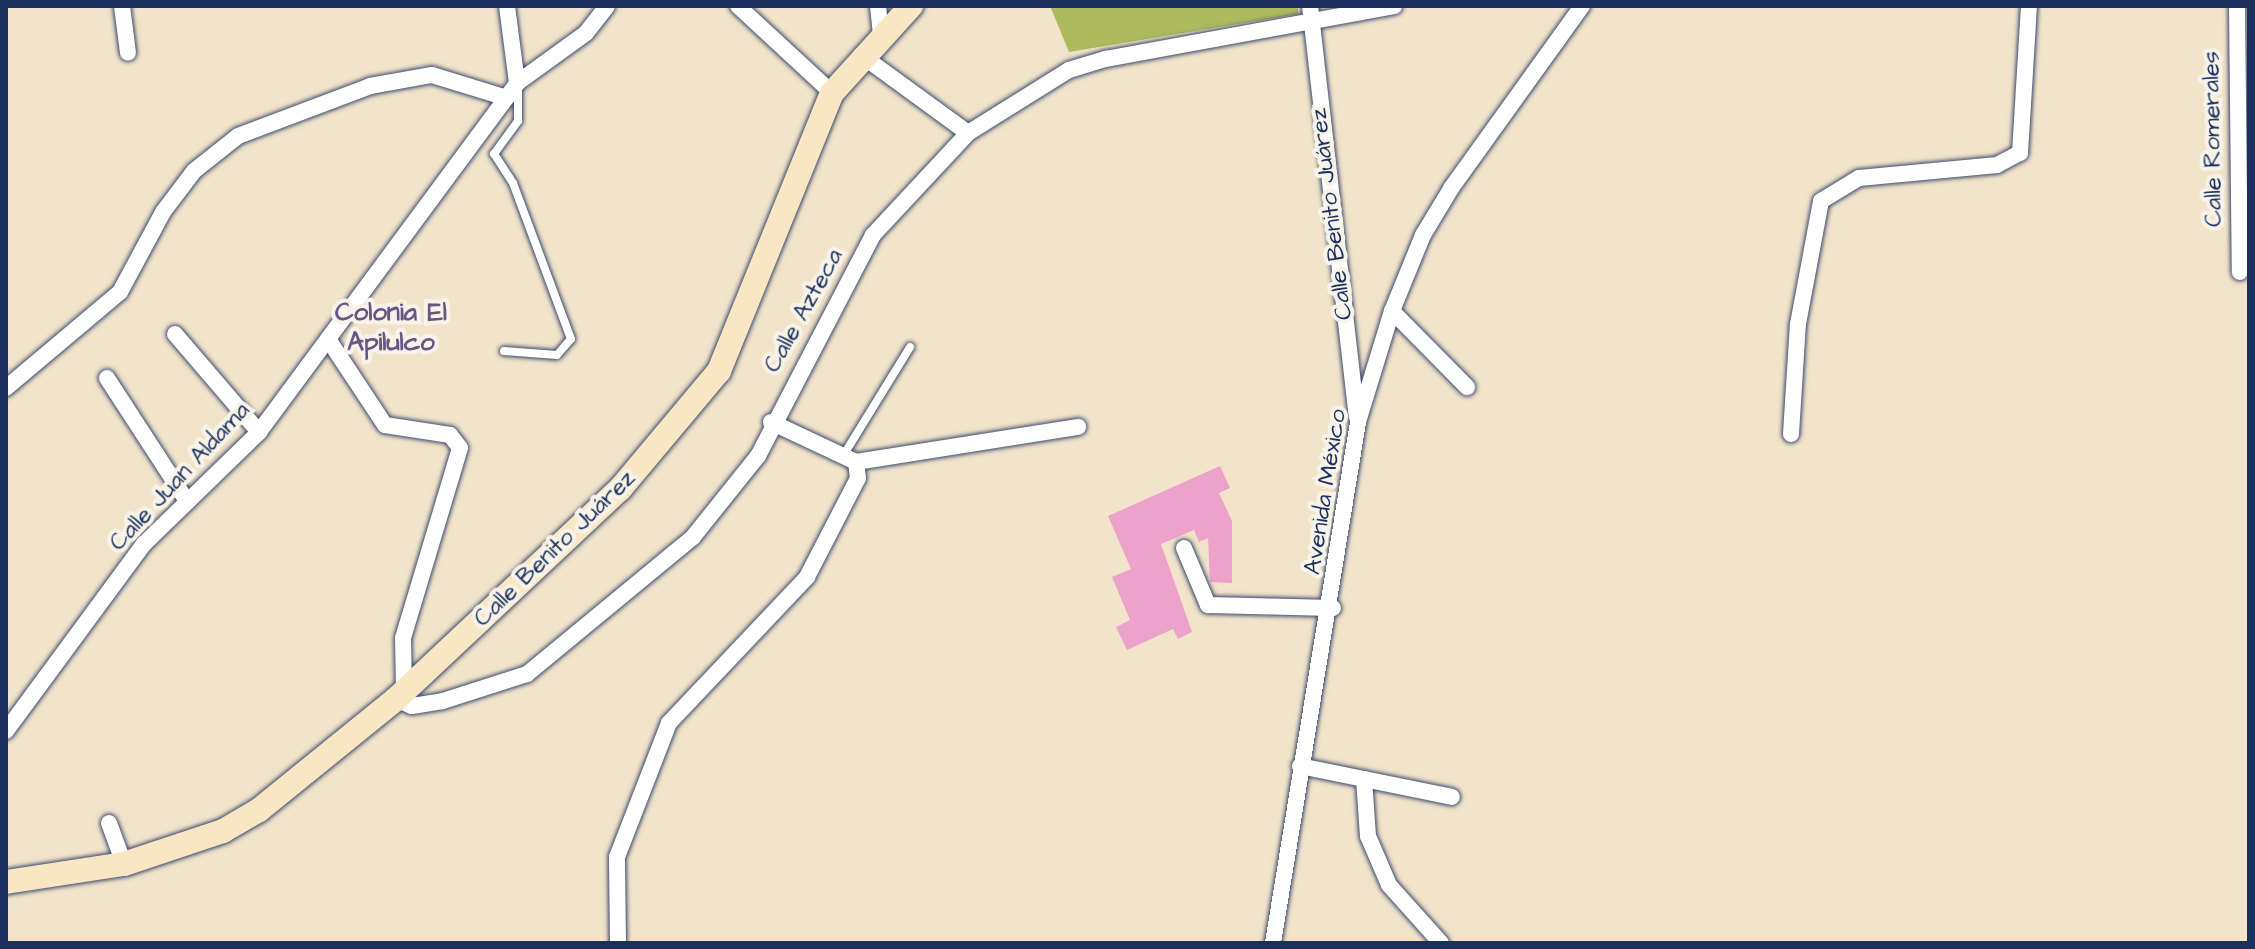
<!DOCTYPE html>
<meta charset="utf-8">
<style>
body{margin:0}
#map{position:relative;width:2255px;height:949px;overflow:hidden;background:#f2e4ca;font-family:"Architects Daughter",sans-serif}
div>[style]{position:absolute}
.green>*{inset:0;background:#adbb5e}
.building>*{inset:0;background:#eda2cb}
.roads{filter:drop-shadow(0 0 2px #3b4a6e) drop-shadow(0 0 2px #3b4a6e)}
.lane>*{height:8px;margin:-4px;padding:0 4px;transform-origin:4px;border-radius:4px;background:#fff}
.street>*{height:16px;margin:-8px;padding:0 8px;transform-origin:8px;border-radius:8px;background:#fff}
.secondary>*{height:24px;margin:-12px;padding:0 12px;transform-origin:12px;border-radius:12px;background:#f9e7c3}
span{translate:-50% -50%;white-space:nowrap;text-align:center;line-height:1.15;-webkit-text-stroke:8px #f7f3e8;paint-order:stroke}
.street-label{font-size:24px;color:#1b2f5e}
.neighbourhood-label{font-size:26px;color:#645784;font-weight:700}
.frame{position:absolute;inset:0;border:8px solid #1b2f5e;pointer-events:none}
</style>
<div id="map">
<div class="green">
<div style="clip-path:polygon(1050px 6px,1298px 6px,1298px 14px,1069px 52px)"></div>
</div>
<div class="building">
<div style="clip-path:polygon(1220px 466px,1230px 488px,1219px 493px,1232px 521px,1232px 583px,1210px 582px,1208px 538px,1199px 542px,1194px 530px,1161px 544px,1192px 632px,1178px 639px,1173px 629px,1127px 650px,1116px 627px,1130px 620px,1112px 577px,1131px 569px,1108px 516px)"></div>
</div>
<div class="roads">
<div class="lane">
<div style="left:504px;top:351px;width:53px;rotate:4.3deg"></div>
<div style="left:557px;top:355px;width:21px;rotate:-49deg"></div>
<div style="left:571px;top:339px;width:166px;rotate:-110.4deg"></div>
<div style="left:513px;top:183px;width:35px;rotate:-123deg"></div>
<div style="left:494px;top:154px;width:41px;rotate:-54deg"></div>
<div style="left:518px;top:121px;width:37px;rotate:-90deg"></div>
<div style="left:843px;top:456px;width:128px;rotate:-58.4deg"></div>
</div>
<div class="street">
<div style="left:122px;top:6px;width:47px;rotate:82.7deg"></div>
<div style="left:507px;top:6px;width:78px;rotate:82.6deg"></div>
<div style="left:738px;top:6px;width:128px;rotate:42.8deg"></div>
<div style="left:878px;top:6px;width:27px;rotate:84deg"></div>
<div style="left:1310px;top:6px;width:413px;rotate:83.5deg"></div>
<div style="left:2237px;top:6px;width:266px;rotate:89.4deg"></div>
<div style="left:861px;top:55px;width:132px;rotate:36.1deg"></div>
<div style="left:1392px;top:311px;width:107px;rotate:45.4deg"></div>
<div style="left:175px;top:334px;width:129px;rotate:49.4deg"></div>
<div style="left:328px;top:339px;width:103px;rotate:56.5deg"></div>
<div style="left:385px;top:425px;width:66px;rotate:8.7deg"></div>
<div style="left:450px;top:435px;width:16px;rotate:52deg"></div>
<div style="left:460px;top:448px;width:198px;rotate:106.7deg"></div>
<div style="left:403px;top:638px;width:54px;rotate:88.9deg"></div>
<div style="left:107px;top:378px;width:147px;rotate:57deg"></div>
<div style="left:6px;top:388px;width:149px;rotate:-40.1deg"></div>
<div style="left:120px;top:292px;width:91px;rotate:-61.7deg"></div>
<div style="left:163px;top:212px;width:51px;rotate:-52.9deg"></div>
<div style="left:194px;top:171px;width:56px;rotate:-38.5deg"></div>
<div style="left:238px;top:136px;width:141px;rotate:-20.7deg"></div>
<div style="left:370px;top:86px;width:63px;rotate:-10.1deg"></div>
<div style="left:432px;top:75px;width:78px;rotate:17deg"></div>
<div style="left:1791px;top:434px;width:110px;rotate:-86.4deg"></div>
<div style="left:1798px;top:324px;width:125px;rotate:-79.4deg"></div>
<div style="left:1821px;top:201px;width:44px;rotate:-31.2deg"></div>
<div style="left:1859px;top:178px;width:139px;rotate:-5.4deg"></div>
<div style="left:1997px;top:165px;width:26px;rotate:-28deg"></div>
<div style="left:2020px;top:153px;width:147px;rotate:-86.5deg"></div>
<div style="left:856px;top:462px;width:225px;rotate:-9deg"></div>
<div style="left:1184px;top:548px;width:62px;rotate:67.2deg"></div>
<div style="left:1208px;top:605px;width:125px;rotate:1.4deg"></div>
<div style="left:396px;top:699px;width:17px;rotate:24deg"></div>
<div style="left:412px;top:706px;width:31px;rotate:-9deg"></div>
<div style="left:443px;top:701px;width:88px;rotate:-17.8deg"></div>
<div style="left:527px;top:674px;width:215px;rotate:-39.5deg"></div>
<div style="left:693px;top:537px;width:104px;rotate:-51.3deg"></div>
<div style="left:758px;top:456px;width:249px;rotate:-62.5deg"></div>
<div style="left:873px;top:235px;width:139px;rotate:-47deg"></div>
<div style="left:968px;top:133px;width:119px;rotate:-32deg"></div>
<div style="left:1069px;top:70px;width:39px;rotate:-17deg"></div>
<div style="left:1106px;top:59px;width:293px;rotate:-10.4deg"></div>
<div style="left:6px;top:731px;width:232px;rotate:-53.6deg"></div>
<div style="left:144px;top:544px;width:161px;rotate:-44.2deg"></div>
<div style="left:259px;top:432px;width:434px;rotate:-53.5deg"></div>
<div style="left:517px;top:83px;width:85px;rotate:-35.9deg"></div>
<div style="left:586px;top:33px;width:34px;rotate:-52deg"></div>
<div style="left:1300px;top:766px;width:155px;rotate:11.5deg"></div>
<div style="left:1364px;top:779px;width:57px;rotate:86deg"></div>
<div style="left:1368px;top:836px;width:53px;rotate:66.8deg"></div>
<div style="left:1389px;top:885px;width:78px;rotate:48.1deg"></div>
<div style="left:109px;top:823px;width:44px;rotate:69.9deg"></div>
<div style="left:618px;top:943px;width:86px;rotate:-90.7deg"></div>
<div style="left:617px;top:857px;width:144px;rotate:-68.8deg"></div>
<div style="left:669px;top:723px;width:201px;rotate:-46.6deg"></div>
<div style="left:807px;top:577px;width:111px;rotate:-62.7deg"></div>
<div style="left:858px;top:478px;width:16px;rotate:-97deg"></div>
<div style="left:856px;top:462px;width:94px;rotate:-154.8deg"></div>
<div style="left:1273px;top:943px;width:528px;rotate:-80.73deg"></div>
<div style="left:1358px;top:422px;width:116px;rotate:-73deg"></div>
<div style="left:1392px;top:311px;width:82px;rotate:-67.8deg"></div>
<div style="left:1423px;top:235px;width:56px;rotate:-58.9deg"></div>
<div style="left:1452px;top:187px;width:223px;rotate:-54.3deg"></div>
</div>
<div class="secondary">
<div style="left:6px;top:882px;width:119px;rotate:-8.7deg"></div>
<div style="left:124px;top:864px;width:104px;rotate:-18.4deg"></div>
<div style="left:223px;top:831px;width:42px;rotate:-30.3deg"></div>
<div style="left:259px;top:810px;width:176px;rotate:-39deg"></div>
<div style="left:396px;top:699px;width:307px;rotate:-43.2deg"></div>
<div style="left:620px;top:489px;width:154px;rotate:-50deg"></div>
<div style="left:719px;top:371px;width:300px;rotate:-67.9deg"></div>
<div style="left:832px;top:93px;width:118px;rotate:-47.8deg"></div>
</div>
</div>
<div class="street-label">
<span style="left:2213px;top:139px;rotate:-91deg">Calle Romerales</span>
<span style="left:1332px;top:214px;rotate:-97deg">Calle Benito Juárez</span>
<span style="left:804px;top:311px;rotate:-61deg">Calle Azteca</span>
<span style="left:180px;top:477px;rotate:-47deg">Calle Juan Aldama</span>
<span style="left:1326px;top:492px;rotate:-81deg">Avenida México</span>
<span style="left:555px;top:549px;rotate:-44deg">Calle Benito Juárez</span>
</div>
<div class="neighbourhood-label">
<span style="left:391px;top:328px">Colonia El<br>Apilulco</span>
</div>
<div class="frame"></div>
</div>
